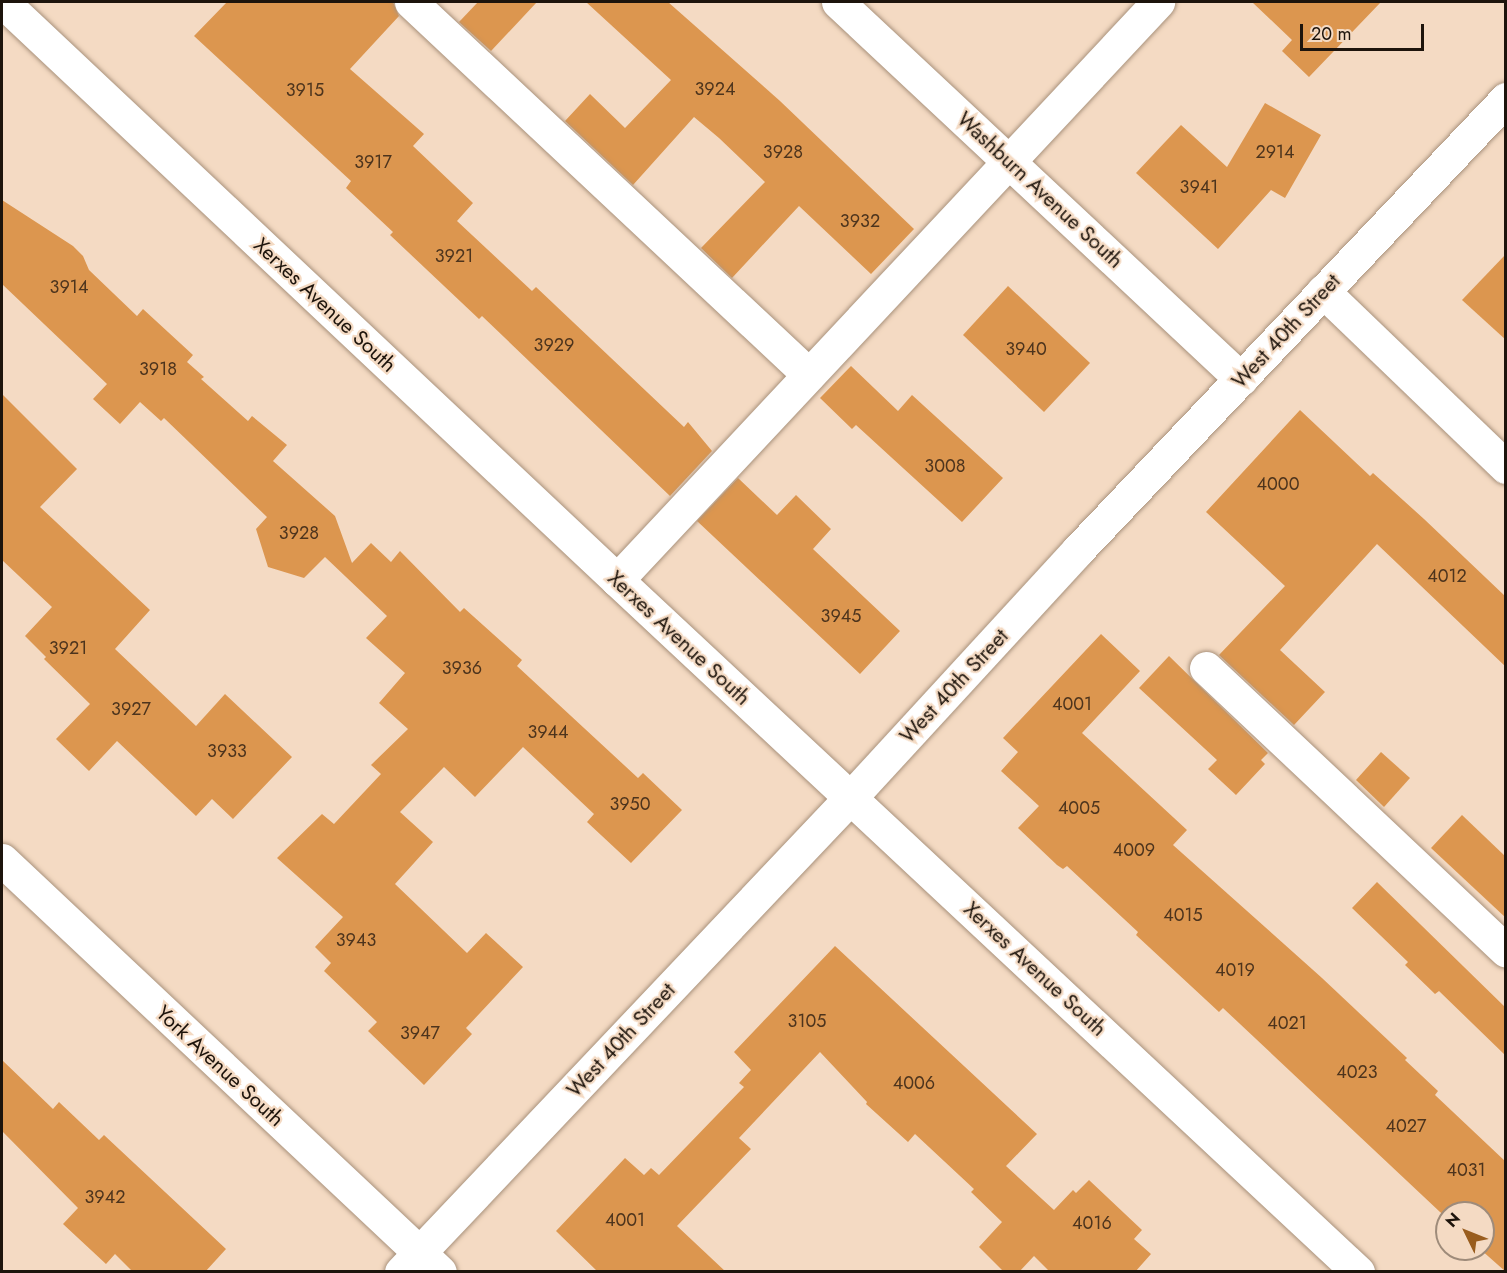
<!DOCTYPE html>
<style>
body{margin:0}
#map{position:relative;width:1507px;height:1273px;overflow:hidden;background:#f4dac3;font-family:Jost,sans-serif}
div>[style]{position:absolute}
.building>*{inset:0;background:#dc964f}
.roads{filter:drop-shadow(0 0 2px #a9927c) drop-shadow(0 0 2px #a9927c)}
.minor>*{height:33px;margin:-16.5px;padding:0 16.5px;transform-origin:16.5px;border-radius:16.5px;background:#fff}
span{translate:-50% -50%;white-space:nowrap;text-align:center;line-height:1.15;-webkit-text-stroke:4.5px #f4dac3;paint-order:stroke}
.number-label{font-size:18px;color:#4d341d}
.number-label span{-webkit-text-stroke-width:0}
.street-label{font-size:21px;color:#1d140c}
.frame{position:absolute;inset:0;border:3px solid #1d140c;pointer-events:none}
.north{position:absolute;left:1435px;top:1201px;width:60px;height:60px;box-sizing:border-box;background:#f4dac3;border:2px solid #9e8b7a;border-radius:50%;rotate:313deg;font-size:16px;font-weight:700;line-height:24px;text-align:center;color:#1d140c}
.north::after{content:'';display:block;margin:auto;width:21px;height:27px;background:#995d1e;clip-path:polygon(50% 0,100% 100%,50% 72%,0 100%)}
.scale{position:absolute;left:1300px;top:24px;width:124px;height:27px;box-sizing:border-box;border:3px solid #1d140c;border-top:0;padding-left:8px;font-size:18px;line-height:21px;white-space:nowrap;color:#1d140c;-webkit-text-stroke:4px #f4dac3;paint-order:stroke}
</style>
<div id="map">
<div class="building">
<div style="clip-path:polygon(227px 2px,393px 2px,399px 16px,350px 69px,424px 134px,413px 146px,473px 203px,457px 221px,532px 291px,536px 287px,684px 427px,688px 422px,712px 451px,670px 496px,482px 316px,479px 319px,390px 235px,393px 232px,346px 188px,351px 181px,194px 36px)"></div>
<div style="clip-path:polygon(478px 2px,537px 2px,491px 51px,459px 22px)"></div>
<div style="clip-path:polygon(586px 2px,668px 2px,780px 101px,914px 229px,871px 274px,799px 206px,732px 278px,701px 248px,765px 182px,719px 138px,694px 117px,633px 185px,565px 121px,590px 94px,625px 128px,671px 80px)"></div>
<div style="clip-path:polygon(1252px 2px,1381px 2px,1309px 77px,1282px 51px,1292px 40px)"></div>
<div style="clip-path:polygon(1265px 103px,1321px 135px,1285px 198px,1271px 190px,1218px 249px,1136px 173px,1181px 125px,1227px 167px)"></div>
<div style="clip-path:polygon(2px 200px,73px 246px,83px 256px,89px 270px,137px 316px,143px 309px,193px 355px,187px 362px,204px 377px,201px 379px,248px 421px,252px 416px,287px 445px,273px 461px,335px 516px,352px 563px,371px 543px,391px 562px,400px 551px,460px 612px,464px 608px,522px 660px,517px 666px,638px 778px,643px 773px,682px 810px,631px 863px,587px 822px,594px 814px,523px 747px,475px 797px,444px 767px,400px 812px,433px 842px,395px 884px,467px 953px,486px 933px,523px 967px,466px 1028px,472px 1034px,424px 1085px,368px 1031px,377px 1022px,324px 971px,331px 963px,315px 947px,343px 917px,277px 858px,322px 814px,334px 824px,381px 774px,371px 765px,408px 729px,379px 703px,405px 673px,366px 638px,387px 616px,325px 557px,304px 578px,268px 567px,256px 529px,267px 517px,164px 418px,161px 421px,140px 402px,120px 424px,93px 399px,107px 384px,2px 284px)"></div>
<div style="clip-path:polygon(1506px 254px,1506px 340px,1462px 300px)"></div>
<div style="clip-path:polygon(1008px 286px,1090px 363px,1044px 412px,963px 335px)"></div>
<div style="clip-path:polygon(851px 366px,898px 411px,912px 395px,1003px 478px,962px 522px,856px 425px,852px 429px,820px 398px)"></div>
<div style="clip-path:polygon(2px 394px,77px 469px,40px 507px,150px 610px,115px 649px,196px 726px,225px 694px,292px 757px,233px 819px,212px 799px,196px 816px,117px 741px,89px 771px,56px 739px,90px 704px,44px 659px,46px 657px,25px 636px,52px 607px,2px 560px)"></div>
<div style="clip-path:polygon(1300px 410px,1370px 476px,1373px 473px,1424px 519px,1506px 597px,1506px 667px,1377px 544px,1280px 650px,1325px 692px,1294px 725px,1219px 655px,1285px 586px,1206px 512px)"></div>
<div style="clip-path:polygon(738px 478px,777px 515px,796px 495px,831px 529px,813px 549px,900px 631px,860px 674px,697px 521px)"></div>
<div style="clip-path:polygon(1101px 634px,1140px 671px,1082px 733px,1187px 830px,1173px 845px,1322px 978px,1407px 1058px,1405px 1060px,1438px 1091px,1435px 1095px,1506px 1162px,1506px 1272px,1480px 1249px,1483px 1249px,1483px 1213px,1447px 1213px,1447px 1217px,1440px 1212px,1223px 1008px,1219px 1012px,1136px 935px,1138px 932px,1067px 866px,1063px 869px,1057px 865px,1018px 828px,1039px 806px,1001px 771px,1018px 752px,1003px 738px)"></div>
<div style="clip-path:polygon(1169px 656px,1268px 753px,1261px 760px,1265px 764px,1236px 795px,1208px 769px,1217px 760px,1139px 688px)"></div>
<div style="clip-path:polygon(1381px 752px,1410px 778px,1384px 807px,1356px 780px)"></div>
<div style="clip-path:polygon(1462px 815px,1506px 857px,1506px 918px,1431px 848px)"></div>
<div style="clip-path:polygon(1377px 882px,1506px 1008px,1506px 1056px,1439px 991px,1435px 994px,1405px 965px,1408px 962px,1352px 908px)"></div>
<div style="clip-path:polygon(835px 946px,1037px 1134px,1006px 1166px,1054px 1210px,1073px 1190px,1076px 1193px,1089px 1180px,1142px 1230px,1134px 1239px,1151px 1254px,1135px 1272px,1050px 1272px,1034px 1256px,1019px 1272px,1004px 1272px,979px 1247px,1002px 1222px,971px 1192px,974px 1189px,915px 1134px,908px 1142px,866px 1104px,867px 1102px,820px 1052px,739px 1138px,751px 1149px,677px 1226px,726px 1272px,598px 1272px,556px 1231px,625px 1158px,644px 1175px,651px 1168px,659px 1175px,744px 1087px,739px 1083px,751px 1070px,734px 1052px)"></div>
<div style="clip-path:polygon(2px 1060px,53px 1109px,59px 1102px,99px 1140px,104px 1135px,226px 1249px,205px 1272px,133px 1272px,115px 1254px,106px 1264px,63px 1224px,78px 1208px,2px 1131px)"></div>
</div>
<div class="roads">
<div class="minor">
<div style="left:3px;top:2px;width:843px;rotate:43.27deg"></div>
<div style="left:617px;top:580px;width:1014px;rotate:43.04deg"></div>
<div style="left:411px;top:2px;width:545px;rotate:43.14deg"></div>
<div style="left:838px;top:2px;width:552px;rotate:43.09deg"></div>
<div style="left:1323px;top:291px;width:254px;rotate:43.9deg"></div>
<div style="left:617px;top:580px;width:792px;rotate:-46.89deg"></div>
<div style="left:1206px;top:668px;width:412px;rotate:43.3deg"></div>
<div style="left:2px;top:860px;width:601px;rotate:43.25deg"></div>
<div style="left:401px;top:1272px;width:654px;rotate:-46.55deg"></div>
<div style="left:851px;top:797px;width:335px;rotate:-47.4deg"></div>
<div style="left:1078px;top:550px;width:622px;rotate:-46.5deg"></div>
</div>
</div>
<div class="number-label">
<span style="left:715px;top:89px">3924</span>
<span style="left:305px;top:90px">3915</span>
<span style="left:783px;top:152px">3928</span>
<span style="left:1275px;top:152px">2914</span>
<span style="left:373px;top:162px">3917</span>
<span style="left:1199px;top:187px">3941</span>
<span style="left:860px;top:221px">3932</span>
<span style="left:454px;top:256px">3921</span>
<span style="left:69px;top:287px">3914</span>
<span style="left:554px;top:345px">3929</span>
<span style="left:1026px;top:349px">3940</span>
<span style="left:158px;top:369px">3918</span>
<span style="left:945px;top:466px">3008</span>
<span style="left:1278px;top:484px">4000</span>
<span style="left:299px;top:533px">3928</span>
<span style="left:1447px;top:576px">4012</span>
<span style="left:841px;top:616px">3945</span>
<span style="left:68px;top:648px">3921</span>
<span style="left:462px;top:668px">3936</span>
<span style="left:1072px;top:704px">4001</span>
<span style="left:131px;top:709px">3927</span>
<span style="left:548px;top:732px">3944</span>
<span style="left:227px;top:751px">3933</span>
<span style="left:630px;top:804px">3950</span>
<span style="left:1079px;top:808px">4005</span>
<span style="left:1134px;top:850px">4009</span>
<span style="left:1183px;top:915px">4015</span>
<span style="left:356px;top:940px">3943</span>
<span style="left:1235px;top:970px">4019</span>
<span style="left:807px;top:1021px">3105</span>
<span style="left:1287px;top:1023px">4021</span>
<span style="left:420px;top:1033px">3947</span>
<span style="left:1357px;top:1072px">4023</span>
<span style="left:914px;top:1083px">4006</span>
<span style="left:1406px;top:1126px">4027</span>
<span style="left:1466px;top:1170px">4031</span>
<span style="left:105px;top:1197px">3942</span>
<span style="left:625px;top:1220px">4001</span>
<span style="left:1092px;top:1223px">4016</span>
</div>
<div class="street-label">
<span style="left:1040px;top:190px;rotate:43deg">Washburn Avenue South</span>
<span style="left:325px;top:305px;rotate:43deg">Xerxes Avenue South</span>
<span style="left:1286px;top:331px;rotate:-47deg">West 40th Street</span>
<span style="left:679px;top:638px;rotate:43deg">Xerxes Avenue South</span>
<span style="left:954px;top:686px;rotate:-47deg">West 40th Street</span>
<span style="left:1035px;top:969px;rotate:43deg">Xerxes Avenue South</span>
<span style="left:621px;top:1040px;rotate:-47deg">West 40th Street</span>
<span style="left:220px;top:1066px;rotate:43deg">York Avenue South</span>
</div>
<div class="frame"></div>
<div class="north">N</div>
<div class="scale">20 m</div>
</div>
